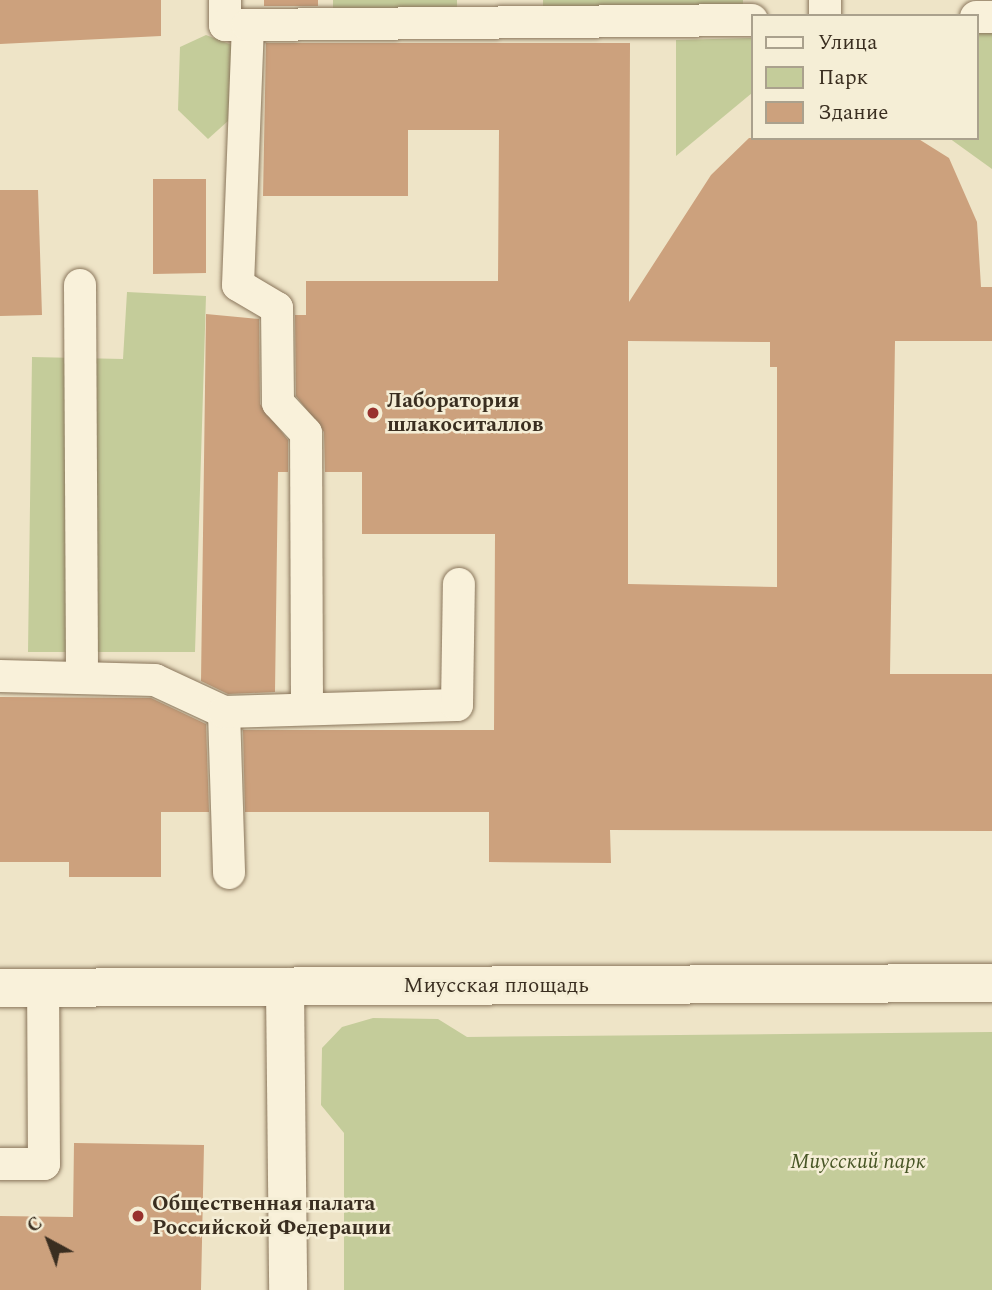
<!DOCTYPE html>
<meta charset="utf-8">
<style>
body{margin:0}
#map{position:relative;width:992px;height:1290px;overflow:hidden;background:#eee4c7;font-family:Spectral,serif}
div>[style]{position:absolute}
.green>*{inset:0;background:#c4cc9a}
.building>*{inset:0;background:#cca17d}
.roads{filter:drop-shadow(0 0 2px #8a765c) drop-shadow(0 0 2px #8a765c)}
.lane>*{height:32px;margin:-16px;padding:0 16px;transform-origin:16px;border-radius:16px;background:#f9f1da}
.street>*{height:38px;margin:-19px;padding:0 19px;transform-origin:19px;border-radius:19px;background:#f9f1da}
.dots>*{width:19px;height:19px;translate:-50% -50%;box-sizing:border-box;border:4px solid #f5eed6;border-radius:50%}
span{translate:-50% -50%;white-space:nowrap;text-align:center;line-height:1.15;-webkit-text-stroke:5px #f5eed6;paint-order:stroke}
.poi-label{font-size:21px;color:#3a2e20;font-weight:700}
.left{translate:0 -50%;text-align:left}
.street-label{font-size:21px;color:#3a2e20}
.park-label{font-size:21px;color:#485626;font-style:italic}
.legend{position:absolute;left:751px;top:14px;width:228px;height:126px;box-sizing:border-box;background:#f5eed6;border:2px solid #aaa18d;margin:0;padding:9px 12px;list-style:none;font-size:21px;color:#3a2e20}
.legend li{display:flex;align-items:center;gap:14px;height:35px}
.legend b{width:35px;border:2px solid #aaa18d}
.north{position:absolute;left:14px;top:1206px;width:70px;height:70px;-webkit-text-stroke:5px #f5eed6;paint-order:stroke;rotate:319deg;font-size:19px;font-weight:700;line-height:28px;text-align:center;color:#3a2e20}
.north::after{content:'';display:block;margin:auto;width:24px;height:32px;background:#3a2e20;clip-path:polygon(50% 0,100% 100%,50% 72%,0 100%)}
</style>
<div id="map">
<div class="green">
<div style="clip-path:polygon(333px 0,457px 0,457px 12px,333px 13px)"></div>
<div style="clip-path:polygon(543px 0,743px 0,743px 9px,543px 11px)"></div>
<div style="clip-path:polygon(976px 21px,992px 21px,992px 169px,949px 138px,976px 138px)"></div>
<div style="clip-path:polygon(206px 35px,232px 45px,228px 121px,208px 139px,178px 110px,180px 47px)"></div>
<div style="clip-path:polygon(752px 38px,752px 93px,676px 156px,676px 40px)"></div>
<div style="clip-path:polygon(127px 292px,206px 296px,195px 652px,28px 652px,32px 357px,123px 359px)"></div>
<div style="clip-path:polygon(373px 1018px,438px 1019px,467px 1037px,992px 1032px,992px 1290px,344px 1290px,344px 1133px,321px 1105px,322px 1048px,342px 1027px)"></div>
</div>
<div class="building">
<div style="clip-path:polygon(0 0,161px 0,161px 36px,0 44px)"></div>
<div style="clip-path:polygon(264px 0,318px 0,318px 6px,264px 6px)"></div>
<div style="clip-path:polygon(evenodd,266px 43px,630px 43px,629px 302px,711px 175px,749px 138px,917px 138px,949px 158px,977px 222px,981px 287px,992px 287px,992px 341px,895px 341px,890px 674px,992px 674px,992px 831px,610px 830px,611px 863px,489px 862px,489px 812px,245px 812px,243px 730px,494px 730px,495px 534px,362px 534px,362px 472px,325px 472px,324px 432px,296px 396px,295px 315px,306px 315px,306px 281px,498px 281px,499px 130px,408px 130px,408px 196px,263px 196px,266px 43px,628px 341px,770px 342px,770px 367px,777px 367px,777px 587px,628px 584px,628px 341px)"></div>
<div style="clip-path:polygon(153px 179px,206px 179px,206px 273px,153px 274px)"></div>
<div style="clip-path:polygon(0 190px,38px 190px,42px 315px,0 316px)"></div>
<div style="clip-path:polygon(206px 314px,259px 319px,260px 404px,288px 440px,288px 472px,278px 472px,275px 692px,228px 694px,201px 681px)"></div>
<div style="clip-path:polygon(0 697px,151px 698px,206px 724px,209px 812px,161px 812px,161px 877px,69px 877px,69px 862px,0 862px)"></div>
<div style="clip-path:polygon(74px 1143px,204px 1145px,201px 1290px,0 1290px,0 1216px,73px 1217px)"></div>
</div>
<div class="roads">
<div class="lane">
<div style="left:225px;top:0;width:25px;rotate:90deg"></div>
<div style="left:225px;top:25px;width:23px"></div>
<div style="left:825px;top:16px;width:16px;rotate:-90deg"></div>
<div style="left:976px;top:17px;width:16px"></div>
<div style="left:80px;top:285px;width:391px;rotate:89.7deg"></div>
<div style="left:0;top:676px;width:155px;rotate:1.5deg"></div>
<div style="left:155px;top:680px;width:76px;rotate:24.9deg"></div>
<div style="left:224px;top:712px;width:161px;rotate:88.2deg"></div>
<div style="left:307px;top:709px;width:276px;rotate:-90.2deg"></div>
<div style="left:306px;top:433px;width:41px;rotate:-133deg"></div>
<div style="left:278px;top:403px;width:95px;rotate:-90.6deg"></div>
<div style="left:277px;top:308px;width:45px;rotate:-149.5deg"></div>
<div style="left:238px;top:285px;width:260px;rotate:-87.8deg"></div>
<div style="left:248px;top:25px;width:504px;rotate:-0.57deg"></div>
<div style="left:224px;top:712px;width:233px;rotate:-1.7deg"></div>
<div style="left:457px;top:705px;width:121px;rotate:-89.1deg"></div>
<div style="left:0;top:1164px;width:44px"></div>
<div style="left:44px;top:1164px;width:176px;rotate:-90.3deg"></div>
</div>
<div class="street">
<div style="left:285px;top:987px;width:303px;rotate:89.4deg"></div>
<div style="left:0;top:988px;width:992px;rotate:-0.29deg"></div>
</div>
</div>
<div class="dots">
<div style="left:373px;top:413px;background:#98312d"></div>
<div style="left:138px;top:1216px;background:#98312d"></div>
</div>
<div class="poi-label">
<span class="left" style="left:387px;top:413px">Лаборатория<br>шлакоситаллов</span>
<span class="left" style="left:152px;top:1216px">Общественная палата<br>Российской Федерации</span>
</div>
<div class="street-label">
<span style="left:496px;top:986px">Миусская площадь</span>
</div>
<div class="park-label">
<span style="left:858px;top:1162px">Миусский парк</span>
</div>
<ul class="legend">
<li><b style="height:9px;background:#f9f1da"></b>Улица</li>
<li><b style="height:19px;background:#c4cc9a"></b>Парк</li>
<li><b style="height:19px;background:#cca17d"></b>Здание</li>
</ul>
<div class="north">С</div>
</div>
